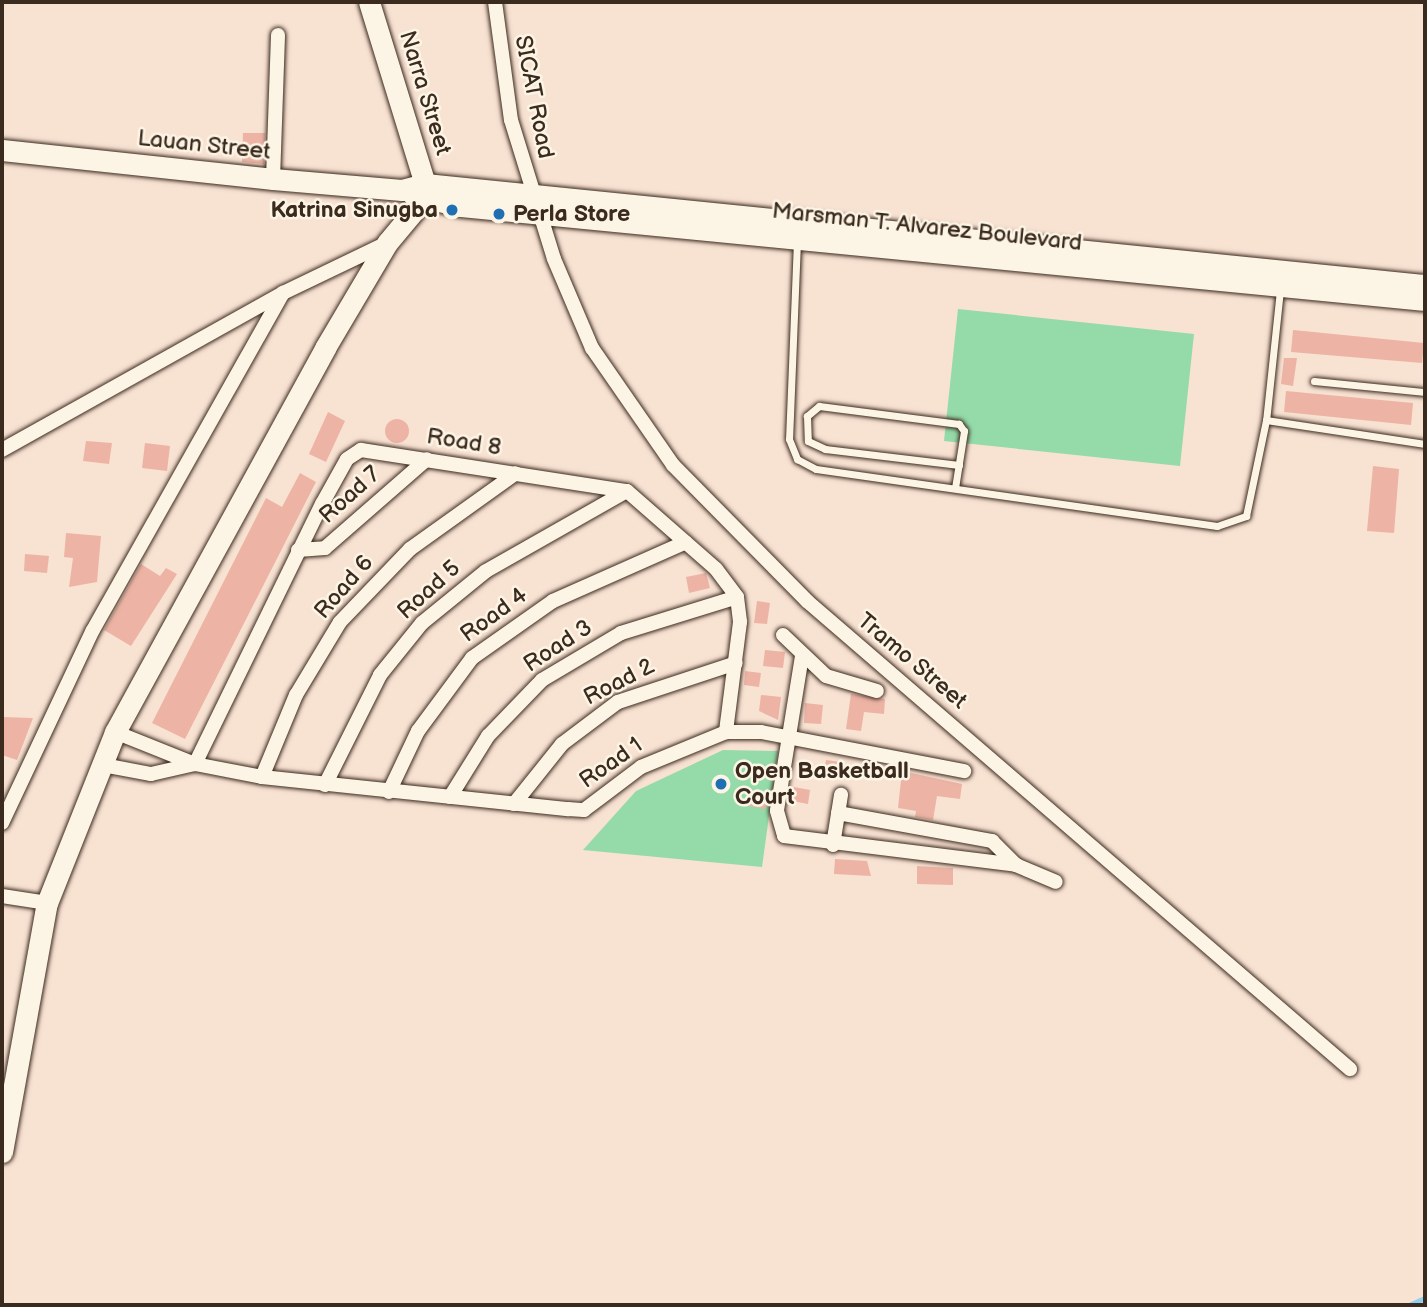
<!DOCTYPE html>
<style>
body{margin:0}
#map{position:relative;width:1427px;height:1307px;overflow:hidden;background:#f8e2d2;font-family:"Balsamiq Sans",sans-serif}
div>[style]{position:absolute}
.green>*{inset:0;background:#94dba9}
.stream>*{height:4.5px;margin:-2.25px;padding:0 2.25px;transform-origin:2.25px;border-radius:2.25px;background:#8fd0f1}
.building>*{inset:0;background:#edb4a5}
.round{border-radius:50%}
.roads{filter:drop-shadow(0 0 2px #3b2a1e) drop-shadow(0 0 2px #3b2a1e)}
.lane>*{height:7px;margin:-3.5px;padding:0 3.5px;transform-origin:3.5px;border-radius:3.5px;background:#fcf5e5}
.street>*{height:14px;margin:-7px;padding:0 7px;transform-origin:7px;border-radius:7px;background:#fcf5e5}
.secondary>*{height:21px;margin:-10.5px;padding:0 10.5px;transform-origin:10.5px;border-radius:10.5px;background:#fcf5e5}
.dots>*{width:19px;height:19px;translate:-50% -50%;box-sizing:border-box;border:4px solid #fcf5e5;border-radius:50%}
span{translate:-50% -50%;white-space:nowrap;text-align:center;line-height:1.15;-webkit-text-stroke:5px #fcf5e5;paint-order:stroke}
.street-label{font-size:23px;color:#3b2a1e}
.poi-label{font-size:23px;color:#3b2a1e;font-weight:700}
.right{translate:-100% -50%;text-align:right}
.left{translate:0 -50%;text-align:left}
.frame{position:absolute;inset:0;border:4px solid #3b2a1e;pointer-events:none}
</style>
<div id="map">
<div class="green">
<div style="clip-path:polygon(958px 309px,1194px 334px,1180px 466px,944px 441px)"></div>
<div style="clip-path:polygon(723px 750px,778px 751px,762px 867px,583px 850px,636px 791px)"></div>
</div>
<div class="stream">
<div style="left:1409px;top:1305px;width:17px;rotate:-24deg"></div>
</div>
<div class="building">
<div style="clip-path:polygon(243px 133px,265px 133px,264px 164px,242px 162px)"></div>
<div style="clip-path:polygon(1293px 330px,1424px 343px,1422px 363px,1291px 352px)"></div>
<div style="clip-path:polygon(1284px 358px,1297px 358px,1293px 386px,1281px 384px)"></div>
<div style="clip-path:polygon(1286px 391px,1413px 403px,1411px 425px,1284px 412px)"></div>
<div style="clip-path:polygon(328px 412px,345px 421px,326px 462px,309px 454px)"></div>
<div class="round" style="left:385px;top:419px;width:24px;height:24px"></div>
<div style="clip-path:polygon(86px 441px,112px 443px,109px 464px,83px 461px)"></div>
<div style="clip-path:polygon(145px 443px,170px 446px,167px 471px,142px 468px)"></div>
<div style="clip-path:polygon(1373px 466px,1399px 469px,1394px 533px,1367px 531px)"></div>
<div style="clip-path:polygon(300px 473px,316px 482px,185px 739px,152px 723px,266px 498px,282px 507px)"></div>
<div style="clip-path:polygon(66px 533px,101px 536px,97px 582px,69px 587px,73px 558px,64px 557px)"></div>
<div style="clip-path:polygon(25px 554px,49px 556px,47px 573px,24px 571px)"></div>
<div style="clip-path:polygon(141px 564px,160px 576px,166px 568px,177px 574px,131px 646px,104px 630px)"></div>
<div style="clip-path:polygon(706px 573px,710px 588px,689px 593px,686px 577px)"></div>
<div style="clip-path:polygon(757px 601px,770px 603px,767px 624px,754px 623px)"></div>
<div style="clip-path:polygon(765px 650px,785px 652px,783px 668px,763px 666px)"></div>
<div style="clip-path:polygon(745px 671px,761px 673px,759px 687px,744px 685px)"></div>
<div style="clip-path:polygon(851px 694px,885px 699px,884px 714px,864px 712px,861px 731px,846px 729px)"></div>
<div style="clip-path:polygon(761px 695px,781px 697px,778px 720px,759px 711px)"></div>
<div style="clip-path:polygon(805px 703px,823px 705px,821px 724px,804px 723px)"></div>
<div style="clip-path:polygon(3px 717px,33px 718px,17px 760px,2px 755px)"></div>
<div style="clip-path:polygon(826px 760px,841px 762px,839px 778px,823px 776px)"></div>
<div style="clip-path:polygon(902px 771px,962px 784px,960px 799px,937px 796px,933px 820px,915px 817px,916px 811px,898px 808px)"></div>
<div style="clip-path:polygon(794px 787px,810px 790px,808px 804px,792px 801px)"></div>
<div style="clip-path:polygon(752px 790px,769px 793px,766px 809px,749px 806px)"></div>
<div style="clip-path:polygon(835px 859px,867px 861px,871px 876px,834px 874px)"></div>
<div style="clip-path:polygon(917px 866px,953px 868px,953px 885px,917px 884px)"></div>
</div>
<div class="roads">
<div class="lane">
<div style="left:797px;top:241px;width:198px;rotate:92.3deg"></div>
<div style="left:789px;top:439px;width:22px;rotate:68deg"></div>
<div style="left:797px;top:459px;width:21px;rotate:28deg"></div>
<div style="left:816px;top:469px;width:405px;rotate:8.1deg"></div>
<div style="left:1217px;top:526px;width:31px;rotate:-19deg"></div>
<div style="left:1246px;top:516px;width:98px;rotate:-78.2deg"></div>
<div style="left:1280px;top:290px;width:131px;rotate:96.1deg"></div>
<div style="left:1266px;top:420px;width:161px;rotate:8.6deg"></div>
<div style="left:1314px;top:381px;width:112px;rotate:5.7deg"></div>
<div style="left:955px;top:488px;width:58px;rotate:-81deg"></div>
<div style="left:964px;top:431px;width:9px;rotate:-126deg"></div>
<div style="left:959px;top:424px;width:141px;rotate:-172.7deg"></div>
<div style="left:819px;top:406px;width:16px;rotate:140deg"></div>
<div style="left:807px;top:416px;width:25px;rotate:88deg"></div>
<div style="left:808px;top:441px;width:19px;rotate:25deg"></div>
<div style="left:825px;top:449px;width:135px;rotate:6.8deg"></div>
</div>
<div class="street">
<div style="left:495px;top:2px;width:119px;rotate:82.3deg"></div>
<div style="left:511px;top:120px;width:145px;rotate:72.8deg"></div>
<div style="left:554px;top:259px;width:97px;rotate:66.9deg"></div>
<div style="left:592px;top:348px;width:142px;rotate:55.3deg"></div>
<div style="left:673px;top:465px;width:191px;rotate:45.4deg"></div>
<div style="left:807px;top:601px;width:717px;rotate:40.76deg"></div>
<div style="left:273px;top:179px;width:144px;rotate:-88deg"></div>
<div style="left:2px;top:450px;width:322px;rotate:-29.2deg"></div>
<div style="left:283px;top:293px;width:115px;rotate:-25.7deg"></div>
<div style="left:298px;top:550px;width:27px;rotate:-4deg"></div>
<div style="left:325px;top:548px;width:135px;rotate:-41.1deg"></div>
<div style="left:783px;top:635px;width:59px;rotate:43.6deg"></div>
<div style="left:826px;top:676px;width:53px;rotate:16.4deg"></div>
<div style="left:802px;top:656px;width:157px;rotate:99.2deg"></div>
<div style="left:777px;top:811px;width:26px;rotate:74deg"></div>
<div style="left:784px;top:836px;width:234px;rotate:7.1deg"></div>
<div style="left:1016px;top:865px;width:43px;rotate:23deg"></div>
<div style="left:115px;top:732px;width:86px;rotate:21.8deg"></div>
<div style="left:195px;top:764px;width:68px;rotate:11deg"></div>
<div style="left:262px;top:777px;width:308px;rotate:6deg"></div>
<div style="left:568px;top:809px;width:16px;rotate:4deg"></div>
<div style="left:584px;top:810px;width:71px;rotate:-37deg"></div>
<div style="left:641px;top:767px;width:92px;rotate:-22.4deg"></div>
<div style="left:726px;top:732px;width:35px"></div>
<div style="left:761px;top:732px;width:207px;rotate:10.9deg"></div>
<div style="left:195px;top:764px;width:289px;rotate:-64deg"></div>
<div style="left:322px;top:504px;width:51px;rotate:-60.9deg"></div>
<div style="left:347px;top:459px;width:17px;rotate:-33deg"></div>
<div style="left:361px;top:450px;width:269px;rotate:8.8deg"></div>
<div style="left:627px;top:491px;width:118px;rotate:41.2deg"></div>
<div style="left:716px;top:569px;width:35px;rotate:53deg"></div>
<div style="left:737px;top:597px;width:25px;rotate:83deg"></div>
<div style="left:740px;top:622px;width:111px;rotate:97.3deg"></div>
<div style="left:103px;top:765px;width:49px;rotate:10.6deg"></div>
<div style="left:151px;top:774px;width:45px;rotate:-12.8deg"></div>
<div style="left:262px;top:777px;width:89px;rotate:-67.5deg"></div>
<div style="left:296px;top:695px;width:85px;rotate:-58.9deg"></div>
<div style="left:340px;top:622px;width:101px;rotate:-46.2deg"></div>
<div style="left:410px;top:549px;width:130px;rotate:-35.6deg"></div>
<div style="left:325px;top:785px;width:123px;rotate:-63.4deg"></div>
<div style="left:380px;top:675px;width:67px;rotate:-51.1deg"></div>
<div style="left:422px;top:623px;width:82px;rotate:-39.1deg"></div>
<div style="left:486px;top:571px;width:162px;rotate:-29.6deg"></div>
<div style="left:389px;top:792px;width:68px;rotate:-64.6deg"></div>
<div style="left:418px;top:731px;width:91px;rotate:-53.5deg"></div>
<div style="left:472px;top:658px;width:99px;rotate:-35.1deg"></div>
<div style="left:553px;top:601px;width:145px;rotate:-23.9deg"></div>
<div style="left:450px;top:797px;width:72px;rotate:-58.1deg"></div>
<div style="left:488px;top:736px;width:78px;rotate:-46deg"></div>
<div style="left:542px;top:680px;width:92px;rotate:-30.7deg"></div>
<div style="left:621px;top:633px;width:121px;rotate:-17.2deg"></div>
<div style="left:514px;top:804px;width:77px;rotate:-51.3deg"></div>
<div style="left:562px;top:744px;width:70px;rotate:-36.9deg"></div>
<div style="left:618px;top:702px;width:124px;rotate:-18.3deg"></div>
<div style="left:838px;top:813px;width:157px;rotate:10.3deg"></div>
<div style="left:992px;top:841px;width:34px;rotate:45deg"></div>
<div style="left:2px;top:823px;width:213px;rotate:-64.8deg"></div>
<div style="left:93px;top:630px;width:387px;rotate:-60.6deg"></div>
<div style="left:833px;top:845px;width:51px;rotate:-80.9deg"></div>
<div style="left:2px;top:896px;width:46px;rotate:8.8deg"></div>
</div>
<div class="secondary">
<div style="left:369px;top:2px;width:190px;rotate:72.9deg"></div>
<div style="left:425px;top:184px;width:14px;rotate:94deg"></div>
<div style="left:2px;top:150px;width:273px;rotate:6.1deg"></div>
<div style="left:273px;top:179px;width:129px;rotate:4.9deg"></div>
<div style="left:402px;top:190px;width:24px;rotate:-15deg"></div>
<div style="left:425px;top:184px;width:1005px;rotate:5.77deg"></div>
<div style="left:413px;top:195px;width:49px;rotate:12.9deg"></div>
<div style="left:461px;top:206px;width:969px;rotate:5.57deg"></div>
<div style="left:2px;top:1152px;width:253px;rotate:-79.8deg"></div>
<div style="left:47px;top:903px;width:184px;rotate:-68.3deg"></div>
<div style="left:115px;top:732px;width:438px;rotate:-61.3deg"></div>
<div style="left:325px;top:348px;width:122px;rotate:-59.4deg"></div>
<div style="left:387px;top:243px;width:56px;rotate:-50.1deg"></div>
</div>
</div>
<div class="dots">
<div style="left:452px;top:210px;background:#1f6fb2"></div>
<div style="left:499px;top:214px;background:#1f6fb2"></div>
<div style="left:721px;top:784px;background:#1f6fb2"></div>
</div>
<div class="street-label">
<span style="left:425px;top:93px;rotate:73deg">Narra Street</span>
<span style="left:534px;top:97px;rotate:79deg">SICAT Road</span>
<span style="left:204px;top:145px;rotate:6deg">Lauan Street</span>
<span style="left:927px;top:227px;rotate:6deg">Marsman T. Alvarez Boulevard</span>
<span style="left:464px;top:442px;rotate:9deg">Road 8</span>
<span style="left:350px;top:495px;rotate:-42deg">Road 7</span>
<span style="left:344px;top:587px;rotate:-49deg">Road 6</span>
<span style="left:429px;top:590px;rotate:-42deg">Road 5</span>
<span style="left:494px;top:615px;rotate:-36deg">Road 4</span>
<span style="left:558px;top:646px;rotate:-33deg">Road 3</span>
<span style="left:912px;top:661px;rotate:40deg">Tramo Street</span>
<span style="left:619px;top:682px;rotate:-27deg">Road 2</span>
<span style="left:611px;top:763px;rotate:-35deg">Road 1</span>
</div>
<div class="poi-label">
<span class="right" style="left:438px;top:210px">Katrina Sinugba</span>
<span class="left" style="left:513px;top:214px">Perla Store</span>
<span class="left" style="left:735px;top:784px">Open Basketball<br>Court</span>
</div>
<div class="frame"></div>
</div>
